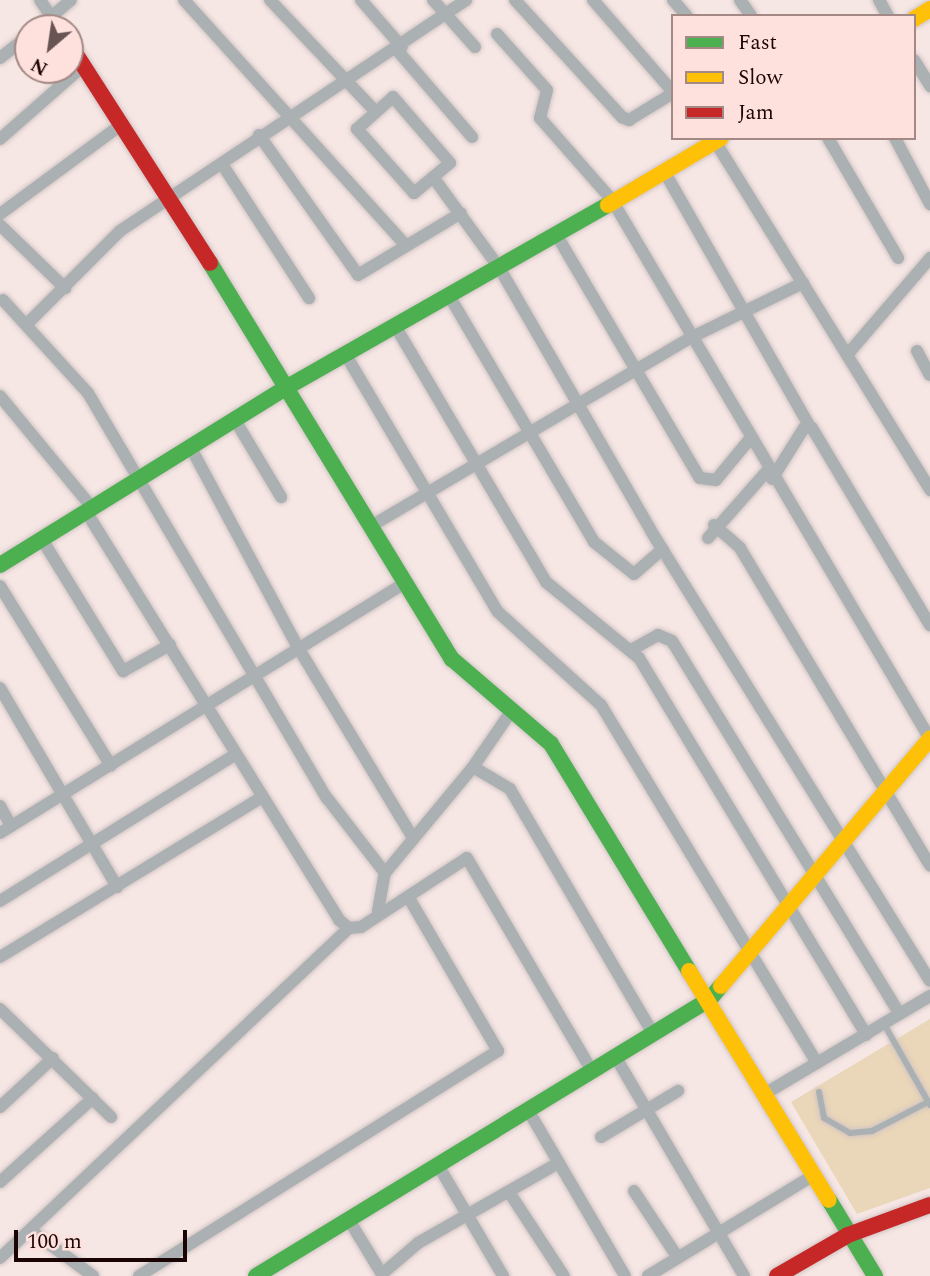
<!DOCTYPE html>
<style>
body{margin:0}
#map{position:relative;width:930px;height:1276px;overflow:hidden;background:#f6e7e5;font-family:Spectral,serif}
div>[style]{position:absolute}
.green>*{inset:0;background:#ead6b8}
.roads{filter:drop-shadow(0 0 2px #d1c4c3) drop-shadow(0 0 2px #d1c4c3)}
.lane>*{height:6px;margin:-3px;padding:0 3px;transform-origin:3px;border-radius:3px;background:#abb1b2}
.street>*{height:12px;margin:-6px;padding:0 6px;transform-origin:6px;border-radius:6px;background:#abb1b2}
.fast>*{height:16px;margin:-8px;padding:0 8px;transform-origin:8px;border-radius:8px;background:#4caf50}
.slow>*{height:16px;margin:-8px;padding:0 8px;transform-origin:8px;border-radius:8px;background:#ffc107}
.jam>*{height:16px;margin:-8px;padding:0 8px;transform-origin:8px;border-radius:8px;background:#c62828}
span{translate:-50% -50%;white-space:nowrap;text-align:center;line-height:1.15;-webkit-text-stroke:7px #fee1dd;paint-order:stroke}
.legend{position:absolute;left:671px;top:14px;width:245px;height:126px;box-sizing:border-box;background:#fee1dd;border:2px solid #a38986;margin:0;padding:9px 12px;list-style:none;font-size:21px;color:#1b0504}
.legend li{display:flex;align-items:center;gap:14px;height:35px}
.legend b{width:35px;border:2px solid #a38986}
.north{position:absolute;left:14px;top:14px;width:70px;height:70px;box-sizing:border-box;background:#fee1dd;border:2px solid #a38986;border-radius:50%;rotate:209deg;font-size:19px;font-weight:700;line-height:28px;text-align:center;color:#1b0504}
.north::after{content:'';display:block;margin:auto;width:24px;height:32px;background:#685453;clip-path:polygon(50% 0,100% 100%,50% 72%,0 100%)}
.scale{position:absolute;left:14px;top:1230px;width:173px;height:32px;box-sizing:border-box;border:4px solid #1b0504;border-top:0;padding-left:9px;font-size:21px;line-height:24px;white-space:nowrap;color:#1b0504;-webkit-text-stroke:5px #fee1dd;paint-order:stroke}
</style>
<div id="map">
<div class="green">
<div style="clip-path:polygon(930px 1019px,930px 1188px,857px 1214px,791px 1102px)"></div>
</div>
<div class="roads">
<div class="lane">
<div style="left:884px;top:1024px;width:93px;rotate:60.4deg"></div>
<div style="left:819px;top:1092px;width:26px;rotate:79deg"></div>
<div style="left:824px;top:1118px;width:30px;rotate:30deg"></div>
<div style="left:850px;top:1133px;width:22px;rotate:-5deg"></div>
<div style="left:872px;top:1131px;width:65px;rotate:-27.3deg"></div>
</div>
<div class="street">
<div style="left:40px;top:0;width:34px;rotate:56deg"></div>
<div style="left:184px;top:0;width:330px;rotate:47.9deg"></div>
<div style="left:270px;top:0;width:153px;rotate:46.6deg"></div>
<div style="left:361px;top:0;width:62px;rotate:48.9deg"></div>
<div style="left:433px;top:0;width:63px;rotate:48.2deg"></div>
<div style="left:515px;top:0;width:159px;rotate:47.6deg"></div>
<div style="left:622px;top:117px;width:8px;rotate:23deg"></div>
<div style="left:629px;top:120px;width:52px;rotate:-31.5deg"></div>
<div style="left:593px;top:0;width:122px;rotate:49deg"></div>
<div style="left:673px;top:0;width:21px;rotate:49deg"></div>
<div style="left:740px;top:0;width:19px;rotate:55deg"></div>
<div style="left:879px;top:0;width:18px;rotate:61deg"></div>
<div style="left:38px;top:28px;width:43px;rotate:-40.3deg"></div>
<div style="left:497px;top:34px;width:75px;rotate:48.2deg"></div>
<div style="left:547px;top:90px;width:29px;rotate:104deg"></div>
<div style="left:540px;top:118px;width:109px;rotate:48.7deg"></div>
<div style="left:612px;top:200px;width:626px;rotate:59.46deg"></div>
<div style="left:397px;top:50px;width:115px;rotate:49.2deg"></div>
<div style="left:0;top:58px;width:36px;rotate:-38deg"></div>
<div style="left:914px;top:60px;width:31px;rotate:58deg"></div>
<div style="left:393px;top:97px;width:87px;rotate:49.2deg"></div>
<div style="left:450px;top:163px;width:47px;rotate:140.2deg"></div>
<div style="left:414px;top:193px;width:86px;rotate:-131.7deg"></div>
<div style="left:357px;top:129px;width:48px;rotate:-41.6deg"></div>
<div style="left:259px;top:135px;width:171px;rotate:54.7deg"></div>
<div style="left:358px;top:275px;width:120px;rotate:-31deg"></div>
<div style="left:713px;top:138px;width:414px;rotate:58.3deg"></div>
<div style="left:828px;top:138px;width:139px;rotate:59.7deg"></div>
<div style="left:895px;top:138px;width:75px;rotate:62.1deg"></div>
<div style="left:0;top:139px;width:111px;rotate:-41.3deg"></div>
<div style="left:222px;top:164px;width:160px;rotate:57deg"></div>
<div style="left:664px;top:171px;width:295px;rotate:60.3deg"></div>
<div style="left:433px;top:177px;width:114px;rotate:53.9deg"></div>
<div style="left:500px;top:269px;width:302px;rotate:60deg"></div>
<div style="left:651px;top:531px;width:529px;rotate:58.2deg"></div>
<div style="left:0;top:214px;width:152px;rotate:-36.4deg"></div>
<div style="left:0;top:225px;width:91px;rotate:44.1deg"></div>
<div style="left:556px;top:234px;width:283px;rotate:59.5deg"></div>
<div style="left:700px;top:478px;width:16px;rotate:7deg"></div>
<div style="left:716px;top:480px;width:52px;rotate:-50.5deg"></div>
<div style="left:451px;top:299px;width:282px;rotate:59.5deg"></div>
<div style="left:594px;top:542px;width:51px;rotate:38.7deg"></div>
<div style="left:634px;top:574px;width:38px;rotate:-41deg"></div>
<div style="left:3px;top:300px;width:126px;rotate:47.6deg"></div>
<div style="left:88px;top:393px;width:470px;rotate:59.5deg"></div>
<div style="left:327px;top:798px;width:95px;rotate:52.3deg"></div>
<div style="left:29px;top:322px;width:129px;rotate:-45deg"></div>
<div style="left:120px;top:231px;width:416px;rotate:-33.7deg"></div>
<div style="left:397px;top:329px;width:294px;rotate:59.5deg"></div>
<div style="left:546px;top:582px;width:120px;rotate:39.3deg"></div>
<div style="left:639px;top:658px;width:440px;rotate:58.9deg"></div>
<div style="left:917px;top:351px;width:27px;rotate:62deg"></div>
<div style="left:847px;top:355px;width:128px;rotate:-49.4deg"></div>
<div style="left:347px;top:357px;width:296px;rotate:59.4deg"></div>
<div style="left:498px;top:612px;width:139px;rotate:42.1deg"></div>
<div style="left:601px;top:705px;width:418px;rotate:58.9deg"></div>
<div style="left:0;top:396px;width:146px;rotate:50.5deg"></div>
<div style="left:235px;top:420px;width:90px;rotate:59.1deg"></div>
<div style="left:191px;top:448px;width:228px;rotate:61.8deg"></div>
<div style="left:299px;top:649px;width:221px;rotate:58.9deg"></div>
<div style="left:772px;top:479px;width:60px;rotate:-57.9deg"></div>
<div style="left:804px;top:428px;width:8px"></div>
<div style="left:812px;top:428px;width:230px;rotate:59.1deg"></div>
<div style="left:87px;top:513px;width:479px;rotate:58.2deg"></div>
<div style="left:339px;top:920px;width:13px;rotate:39deg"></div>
<div style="left:349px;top:928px;width:12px;rotate:-5deg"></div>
<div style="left:361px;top:927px;width:126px;rotate:-33.1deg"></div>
<div style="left:467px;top:858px;width:247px;rotate:59.6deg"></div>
<div style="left:714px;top:525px;width:35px;rotate:41deg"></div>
<div style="left:740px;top:548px;width:370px;rotate:59.1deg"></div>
<div style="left:371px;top:526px;width:368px;rotate:-30.5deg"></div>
<div style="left:688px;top:339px;width:128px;rotate:-26deg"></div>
<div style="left:708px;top:538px;width:89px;rotate:-48.6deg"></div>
<div style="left:43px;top:541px;width:153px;rotate:58.4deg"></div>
<div style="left:123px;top:671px;width:54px;rotate:-29deg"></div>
<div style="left:0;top:586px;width:211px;rotate:58.3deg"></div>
<div style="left:631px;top:650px;width:31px;rotate:-29deg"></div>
<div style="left:658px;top:635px;width:15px;rotate:23deg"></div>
<div style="left:672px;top:641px;width:437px;rotate:58.6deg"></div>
<div style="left:0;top:688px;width:231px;rotate:59.5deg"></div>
<div style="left:473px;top:767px;width:69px;rotate:-55.6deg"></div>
<div style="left:0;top:806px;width:23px;rotate:61deg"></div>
<div style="left:0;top:833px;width:476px;rotate:-31.7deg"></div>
<div style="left:0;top:901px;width:277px;rotate:-31.9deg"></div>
<div style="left:378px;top:911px;width:39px;rotate:-80deg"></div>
<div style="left:385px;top:873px;width:138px;rotate:-50.3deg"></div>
<div style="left:473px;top:767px;width:43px;rotate:30.7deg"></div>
<div style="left:510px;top:789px;width:284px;rotate:59.7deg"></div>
<div style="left:0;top:957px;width:307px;rotate:-31.4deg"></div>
<div style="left:0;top:1009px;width:155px;rotate:44.2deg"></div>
<div style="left:615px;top:1056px;width:255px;rotate:59.6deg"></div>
<div style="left:766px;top:1093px;width:191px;rotate:-30.6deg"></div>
<div style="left:0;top:1107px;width:72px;rotate:-42.8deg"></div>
<div style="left:528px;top:1110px;width:192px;rotate:59.7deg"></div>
<div style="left:601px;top:1137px;width:90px;rotate:-30.9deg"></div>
<div style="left:438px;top:1165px;width:129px;rotate:59.6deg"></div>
<div style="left:0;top:1182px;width:125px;rotate:-42.1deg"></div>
<div style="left:634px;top:1191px;width:80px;rotate:56.7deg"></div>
<div style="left:509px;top:1192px;width:100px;rotate:56.8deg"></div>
<div style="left:349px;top:1220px;width:66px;rotate:58.7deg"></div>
<div style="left:30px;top:1230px;width:78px;rotate:36.1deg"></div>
<div style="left:0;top:1258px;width:480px;rotate:-43.4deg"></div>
<div style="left:382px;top:1274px;width:48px;rotate:-40.7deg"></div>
<div style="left:418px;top:1243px;width:161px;rotate:-29.7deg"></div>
<div style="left:139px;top:1276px;width:424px;rotate:-32.1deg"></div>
<div style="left:498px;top:1051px;width:175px;rotate:-120.2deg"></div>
<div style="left:648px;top:1276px;width:194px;rotate:-31.3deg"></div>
</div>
<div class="fast">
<div style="left:210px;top:263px;width:464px;rotate:58.6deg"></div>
<div style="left:452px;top:659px;width:130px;rotate:40.6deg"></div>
<div style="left:551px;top:744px;width:266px;rotate:58.7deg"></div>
<div style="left:0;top:565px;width:340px;rotate:-31.8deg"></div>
<div style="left:289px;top:386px;width:367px;rotate:-29.6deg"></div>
<div style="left:829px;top:1200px;width:89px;rotate:58.8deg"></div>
<div style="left:256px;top:1276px;width:532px;rotate:-31.39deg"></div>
<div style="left:710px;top:999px;width:17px;rotate:-50deg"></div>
</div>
<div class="slow">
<div style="left:914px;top:19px;width:19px;rotate:-32deg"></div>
<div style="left:608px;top:205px;width:131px;rotate:-30.7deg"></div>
<div style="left:689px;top:971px;width:268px;rotate:58.6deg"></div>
<div style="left:721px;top:986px;width:324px;rotate:-49.8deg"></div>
</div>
<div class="jam">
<div style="left:70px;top:45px;width:259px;rotate:57.3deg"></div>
<div style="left:777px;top:1276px;width:82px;rotate:-30deg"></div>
<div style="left:848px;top:1235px;width:87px;rotate:-20.1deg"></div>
</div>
</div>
<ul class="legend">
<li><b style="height:9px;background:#4caf50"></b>Fast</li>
<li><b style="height:9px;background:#ffc107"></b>Slow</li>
<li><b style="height:9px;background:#c62828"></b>Jam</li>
</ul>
<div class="north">N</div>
<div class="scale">100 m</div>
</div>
